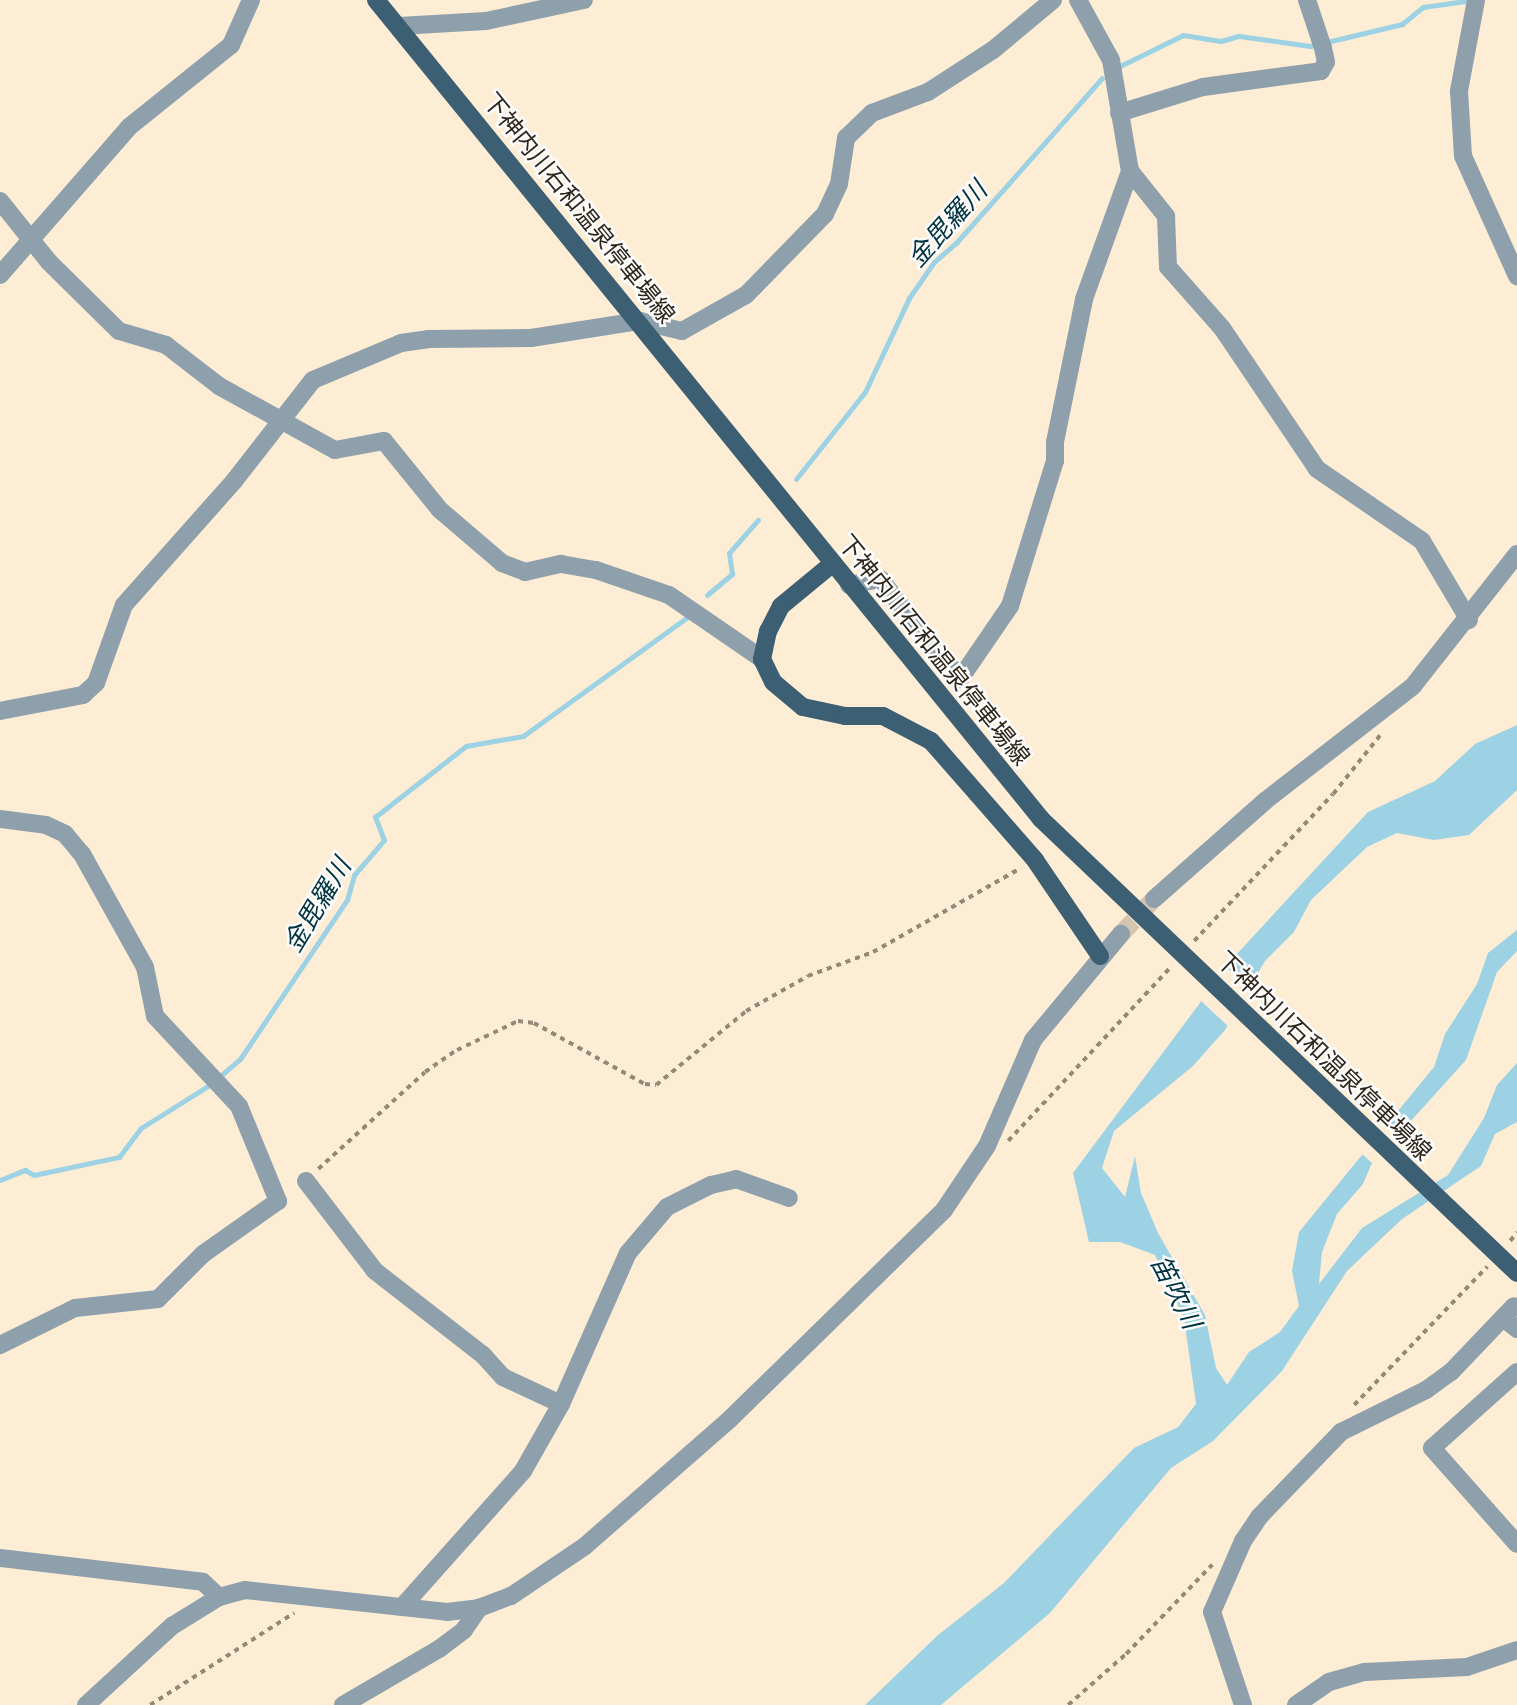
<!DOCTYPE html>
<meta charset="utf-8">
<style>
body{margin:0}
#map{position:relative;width:1517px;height:1705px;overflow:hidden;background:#feedd5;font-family:"Titillium Web","Noto Sans JP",sans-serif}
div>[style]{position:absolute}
.water>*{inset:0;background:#9cd2e3}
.pier>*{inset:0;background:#feedd5}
.stream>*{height:5px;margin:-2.5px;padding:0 2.5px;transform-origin:2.5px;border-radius:2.5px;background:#9cd2e3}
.minor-tunnel>*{height:18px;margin-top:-9px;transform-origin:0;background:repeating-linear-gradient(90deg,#d4c5b0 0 18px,transparent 0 27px)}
.path>*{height:3.5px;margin-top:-1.75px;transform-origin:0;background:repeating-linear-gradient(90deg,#958877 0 5px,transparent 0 10px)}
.minor>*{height:18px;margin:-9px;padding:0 9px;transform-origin:9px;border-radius:9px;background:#8ea0ac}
.major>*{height:18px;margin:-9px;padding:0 9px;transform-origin:9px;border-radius:9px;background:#3d5f73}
span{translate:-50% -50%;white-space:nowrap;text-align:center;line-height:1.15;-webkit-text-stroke:5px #fcfcfc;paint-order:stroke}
.street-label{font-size:24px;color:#2e261b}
.water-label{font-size:26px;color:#003440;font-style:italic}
</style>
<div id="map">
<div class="water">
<div style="clip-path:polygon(1517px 725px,1517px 790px,1469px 835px,1434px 840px,1397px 833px,1367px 847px,1311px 900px,1294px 932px,1265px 961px,1225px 1030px,1193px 1066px,1114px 1131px,1102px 1168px,1125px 1197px,1135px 1156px,1141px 1193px,1158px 1233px,1205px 1315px,1216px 1368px,1227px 1385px,1249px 1352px,1280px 1332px,1299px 1306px,1292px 1271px,1299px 1232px,1434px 1067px,1445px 1034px,1477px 984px,1488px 953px,1517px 930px,1517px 951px,1497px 972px,1466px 1060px,1371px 1165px,1363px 1184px,1337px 1214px,1322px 1252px,1319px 1284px,1362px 1228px,1448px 1175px,1484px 1118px,1497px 1085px,1517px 1063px,1517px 1122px,1495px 1134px,1481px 1166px,1402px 1219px,1347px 1271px,1282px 1371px,1213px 1441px,1171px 1468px,1050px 1613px,941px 1705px,865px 1705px,938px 1635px,1004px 1583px,1134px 1448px,1178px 1427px,1196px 1404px,1184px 1318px,1155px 1255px,1120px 1242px,1089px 1242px,1073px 1173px,1235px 956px,1368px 812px,1435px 781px,1475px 744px)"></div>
</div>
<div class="pier">
<div style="clip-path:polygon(1224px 965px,1252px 991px,1230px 1028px,1199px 999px)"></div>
<div style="clip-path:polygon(1385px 1119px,1404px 1137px,1375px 1166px,1359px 1151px)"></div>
</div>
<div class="stream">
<div style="left:1118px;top:67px;width:72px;rotate:-26.2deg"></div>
<div style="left:1183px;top:35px;width:38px;rotate:9deg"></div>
<div style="left:1221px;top:41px;width:19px;rotate:-16deg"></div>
<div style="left:1239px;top:36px;width:72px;rotate:8deg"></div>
<div style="left:1310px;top:46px;width:95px;rotate:-13.4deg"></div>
<div style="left:1402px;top:24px;width:27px;rotate:-39deg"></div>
<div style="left:1423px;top:7px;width:50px;rotate:-8deg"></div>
<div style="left:796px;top:479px;width:111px;rotate:-51.6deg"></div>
<div style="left:865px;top:392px;width:104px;rotate:-64.9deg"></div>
<div style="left:909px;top:298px;width:44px;rotate:-55.2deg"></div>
<div style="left:934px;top:262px;width:29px;rotate:-41deg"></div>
<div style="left:956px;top:243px;width:220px;rotate:-48.5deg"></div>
<div style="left:707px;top:595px;width:33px;rotate:-40deg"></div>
<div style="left:732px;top:574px;width:21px;rotate:-98deg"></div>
<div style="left:729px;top:553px;width:44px;rotate:-48.7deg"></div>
<div style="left:0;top:1180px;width:27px;rotate:-22deg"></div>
<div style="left:25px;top:1170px;width:10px;rotate:29deg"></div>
<div style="left:34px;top:1175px;width:87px;rotate:-12deg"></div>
<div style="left:119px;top:1157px;width:36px;rotate:-53deg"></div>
<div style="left:141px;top:1128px;width:83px;rotate:-32.2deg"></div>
<div style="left:211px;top:1084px;width:38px;rotate:-41deg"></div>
<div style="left:240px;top:1059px;width:192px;rotate:-56.1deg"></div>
<div style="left:347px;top:900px;width:26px;rotate:-74deg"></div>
<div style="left:354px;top:875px;width:46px;rotate:-49.4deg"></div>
<div style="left:384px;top:840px;width:25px;rotate:-111deg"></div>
<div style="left:375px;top:817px;width:115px;rotate:-38deg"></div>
<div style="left:466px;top:746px;width:58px;rotate:-10deg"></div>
<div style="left:523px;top:736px;width:206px;rotate:-35.9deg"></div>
</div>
<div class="minor-tunnel">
<div style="left:1121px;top:934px;width:48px;rotate:-46.7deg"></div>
</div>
<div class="path">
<div style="left:1194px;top:941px;width:202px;rotate:-46.6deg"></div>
<div style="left:1333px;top:794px;width:77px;rotate:-51.3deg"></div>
<div style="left:1008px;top:1141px;width:240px;rotate:-46.9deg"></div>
<div style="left:318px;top:1169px;width:144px;rotate:-42.2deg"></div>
<div style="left:425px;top:1072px;width:39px;rotate:-35deg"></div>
<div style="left:457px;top:1050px;width:68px;rotate:-25.4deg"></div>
<div style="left:518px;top:1021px;width:16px;rotate:7deg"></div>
<div style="left:534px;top:1023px;width:127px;rotate:28.8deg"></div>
<div style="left:645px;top:1084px;width:11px;rotate:5deg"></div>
<div style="left:656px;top:1085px;width:117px;rotate:-39.4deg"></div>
<div style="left:746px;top:1011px;width:71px;rotate:-29.4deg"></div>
<div style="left:808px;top:976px;width:69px;rotate:-20.3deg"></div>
<div style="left:873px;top:952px;width:170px;rotate:-29.6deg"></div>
<div style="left:1510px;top:1241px;width:11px;rotate:-52deg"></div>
<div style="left:1354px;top:1405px;width:192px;rotate:-46.1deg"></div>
<div style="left:150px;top:1705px;width:171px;rotate:-32.6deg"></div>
<div style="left:1068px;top:1705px;width:77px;rotate:-41.3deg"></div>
<div style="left:1126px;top:1654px;width:124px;rotate:-46deg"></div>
</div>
<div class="minor">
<div style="left:1078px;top:0;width:68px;rotate:61.2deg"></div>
<div style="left:1111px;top:60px;width:113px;rotate:80.3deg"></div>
<div style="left:1130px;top:171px;width:58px;rotate:51.3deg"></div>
<div style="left:1166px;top:216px;width:51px;rotate:87.8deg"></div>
<div style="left:1168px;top:267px;width:81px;rotate:48.5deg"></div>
<div style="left:1222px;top:328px;width:170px;rotate:56deg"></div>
<div style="left:1317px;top:469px;width:127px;rotate:34.4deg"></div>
<div style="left:1422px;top:541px;width:92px;rotate:59.3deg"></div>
<div style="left:1476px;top:0;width:93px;rotate:100.6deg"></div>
<div style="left:1459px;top:91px;width:65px;rotate:86.5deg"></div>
<div style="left:1463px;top:156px;width:132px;rotate:65.8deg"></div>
<div style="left:399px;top:26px;width:87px;rotate:-3.3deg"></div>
<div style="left:486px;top:21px;width:100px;rotate:-12.1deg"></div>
<div style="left:1119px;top:113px;width:88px;rotate:-17.2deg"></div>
<div style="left:1203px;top:87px;width:119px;rotate:-7.7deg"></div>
<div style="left:1321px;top:71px;width:10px;rotate:-61deg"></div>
<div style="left:1326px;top:62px;width:14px;rotate:-102deg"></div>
<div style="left:1323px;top:48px;width:51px;rotate:-108.4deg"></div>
<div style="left:0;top:201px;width:78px;rotate:51.2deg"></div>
<div style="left:49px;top:262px;width:98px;rotate:44.6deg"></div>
<div style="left:119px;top:331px;width:49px;rotate:16.6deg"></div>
<div style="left:166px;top:345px;width:67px;rotate:37.7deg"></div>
<div style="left:219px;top:386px;width:132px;rotate:28.9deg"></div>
<div style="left:335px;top:450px;width:50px;rotate:-10.4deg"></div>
<div style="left:384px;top:441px;width:89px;rotate:50.9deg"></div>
<div style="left:440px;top:510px;width:82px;rotate:40.5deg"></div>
<div style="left:502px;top:563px;width:25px;rotate:21deg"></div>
<div style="left:525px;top:572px;width:37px;rotate:-13deg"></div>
<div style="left:561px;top:564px;width:36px;rotate:10deg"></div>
<div style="left:596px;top:570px;width:77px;rotate:18.9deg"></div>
<div style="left:669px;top:595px;width:113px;rotate:34.5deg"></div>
<div style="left:0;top:275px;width:196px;rotate:-48.9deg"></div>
<div style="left:129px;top:127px;width:131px;rotate:-38.8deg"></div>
<div style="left:231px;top:45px;width:49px;rotate:-66deg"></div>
<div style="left:849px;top:585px;width:32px;rotate:-11deg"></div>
<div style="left:880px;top:579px;width:128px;rotate:51.3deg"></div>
<div style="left:960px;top:679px;width:88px;rotate:-55.6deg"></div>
<div style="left:1010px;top:606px;width:152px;rotate:-72.8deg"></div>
<div style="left:1055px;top:461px;width:19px;rotate:-90deg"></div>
<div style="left:1055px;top:442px;width:146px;rotate:-78.5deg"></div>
<div style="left:1084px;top:299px;width:136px;rotate:-70.2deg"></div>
<div style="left:0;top:711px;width:85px;rotate:-10.9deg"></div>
<div style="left:83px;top:695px;width:18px;rotate:-43deg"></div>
<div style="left:96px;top:683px;width:83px;rotate:-70.3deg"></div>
<div style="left:124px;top:605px;width:166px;rotate:-48.4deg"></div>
<div style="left:234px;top:481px;width:128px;rotate:-52deg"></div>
<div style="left:313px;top:380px;width:95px;rotate:-22.8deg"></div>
<div style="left:401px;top:343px;width:27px;rotate:-8deg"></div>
<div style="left:428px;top:339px;width:103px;rotate:-0.6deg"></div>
<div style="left:531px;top:338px;width:110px;rotate:-8.9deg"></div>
<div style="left:640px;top:321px;width:43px;rotate:13.4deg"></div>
<div style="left:682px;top:331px;width:73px;rotate:-29.4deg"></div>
<div style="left:746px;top:295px;width:113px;rotate:-45.7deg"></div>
<div style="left:825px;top:214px;width:33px;rotate:-65deg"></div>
<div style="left:839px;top:184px;width:47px;rotate:-81.3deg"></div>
<div style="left:846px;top:138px;width:36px;rotate:-44deg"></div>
<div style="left:872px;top:113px;width:60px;rotate:-20.6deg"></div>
<div style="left:928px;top:92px;width:77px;rotate:-32.9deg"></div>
<div style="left:993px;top:50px;width:78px;rotate:-39.8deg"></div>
<div style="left:0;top:819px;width:46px;rotate:7.4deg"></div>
<div style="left:46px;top:825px;width:21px;rotate:25deg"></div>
<div style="left:65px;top:834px;width:26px;rotate:50deg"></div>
<div style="left:82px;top:854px;width:129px;rotate:60.9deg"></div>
<div style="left:145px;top:967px;width:50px;rotate:78.5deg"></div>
<div style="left:155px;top:1016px;width:123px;rotate:47deg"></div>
<div style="left:239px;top:1106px;width:103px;rotate:67.7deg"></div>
<div style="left:278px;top:1201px;width:92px;rotate:144.8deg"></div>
<div style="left:203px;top:1254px;width:64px;rotate:135deg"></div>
<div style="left:158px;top:1299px;width:83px;rotate:173.8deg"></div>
<div style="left:75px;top:1308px;width:84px;rotate:153.7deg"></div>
<div style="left:1154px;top:899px;width:148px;rotate:-41.4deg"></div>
<div style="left:1265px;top:801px;width:187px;rotate:-37.8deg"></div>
<div style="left:1413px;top:686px;width:168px;rotate:-51.8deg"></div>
<div style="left:306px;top:1181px;width:113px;rotate:52.5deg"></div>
<div style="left:375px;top:1271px;width:137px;rotate:37.9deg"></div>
<div style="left:483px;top:1355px;width:30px;rotate:48deg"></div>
<div style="left:503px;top:1377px;width:64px;rotate:25deg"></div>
<div style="left:1503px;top:1318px;width:18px;rotate:38deg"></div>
<div style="left:1517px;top:1372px;width:114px;rotate:138.2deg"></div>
<div style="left:1432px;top:1448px;width:128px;rotate:48.5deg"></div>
<div style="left:0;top:1558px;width:204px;rotate:6.7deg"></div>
<div style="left:203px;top:1582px;width:22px;rotate:43deg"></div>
<div style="left:402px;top:1607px;width:182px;rotate:-48.3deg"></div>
<div style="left:523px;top:1471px;width:77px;rotate:-60.4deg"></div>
<div style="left:561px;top:1404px;width:165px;rotate:-66.1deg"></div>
<div style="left:628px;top:1253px;width:60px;rotate:-49.7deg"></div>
<div style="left:667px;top:1207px;width:49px;rotate:-26.6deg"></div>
<div style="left:711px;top:1185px;width:26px;rotate:-13deg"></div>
<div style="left:736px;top:1179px;width:56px;rotate:19.7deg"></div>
<div style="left:86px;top:1705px;width:117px;rotate:-42.6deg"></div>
<div style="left:172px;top:1626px;width:55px;rotate:-31.7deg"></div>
<div style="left:219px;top:1597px;width:27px;rotate:-15deg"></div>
<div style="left:245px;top:1590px;width:203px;rotate:6.2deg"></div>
<div style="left:447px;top:1612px;width:32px;rotate:-7deg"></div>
<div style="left:479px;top:1608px;width:34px;rotate:-21deg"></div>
<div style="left:511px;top:1596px;width:89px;rotate:-34deg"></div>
<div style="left:585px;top:1546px;width:194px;rotate:-41.2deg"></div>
<div style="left:731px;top:1418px;width:298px;rotate:-44.3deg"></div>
<div style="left:944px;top:1210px;width:77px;rotate:-56.1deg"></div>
<div style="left:987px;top:1146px;width:116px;rotate:-66.5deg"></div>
<div style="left:1033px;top:1040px;width:138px;rotate:-50.3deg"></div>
<div style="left:343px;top:1705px;width:111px;rotate:-30.3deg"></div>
<div style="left:439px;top:1649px;width:31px;rotate:-37deg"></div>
<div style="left:464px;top:1630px;width:27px;rotate:-56deg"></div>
<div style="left:1243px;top:1705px;width:98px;rotate:-108.4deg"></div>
<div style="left:1212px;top:1612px;width:77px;rotate:-66.4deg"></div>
<div style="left:1243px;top:1541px;width:30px;rotate:-56deg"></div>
<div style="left:1260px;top:1516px;width:117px;rotate:-46deg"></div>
<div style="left:1341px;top:1432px;width:95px;rotate:-26.3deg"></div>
<div style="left:1426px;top:1390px;width:31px;rotate:-36deg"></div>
<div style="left:1451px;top:1372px;width:91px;rotate:-46.3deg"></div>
<div style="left:1296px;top:1705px;width:40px;rotate:-34.9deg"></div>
<div style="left:1329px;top:1682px;width:37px;rotate:-16deg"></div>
<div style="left:1365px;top:1672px;width:102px;rotate:-2.8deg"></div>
<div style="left:1467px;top:1667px;width:53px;rotate:-18.8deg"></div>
</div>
<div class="major">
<div style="left:376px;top:0;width:1055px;rotate:50.92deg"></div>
<div style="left:1041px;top:819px;width:658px;rotate:43.64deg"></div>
<div style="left:832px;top:564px;width:66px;rotate:140.5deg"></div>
<div style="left:781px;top:606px;width:28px;rotate:117deg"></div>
<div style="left:768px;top:631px;width:29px;rotate:102deg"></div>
<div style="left:762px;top:659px;width:25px;rotate:64deg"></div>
<div style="left:773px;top:682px;width:39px;rotate:40deg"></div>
<div style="left:803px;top:707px;width:43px;rotate:12.1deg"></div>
<div style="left:845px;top:716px;width:38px"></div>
<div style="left:883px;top:716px;width:54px;rotate:27.5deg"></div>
<div style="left:931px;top:741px;width:158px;rotate:48.8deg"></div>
<div style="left:1035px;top:860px;width:116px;rotate:55.9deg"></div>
</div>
<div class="street-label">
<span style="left:579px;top:208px;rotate:51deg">下神内川石和温泉停車場線</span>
<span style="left:934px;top:650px;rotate:51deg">下神内川石和温泉停車場線</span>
<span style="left:1324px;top:1056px;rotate:44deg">下神内川石和温泉停車場線</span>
</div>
<div class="water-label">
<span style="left:947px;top:224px;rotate:-48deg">金毘羅川</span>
<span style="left:317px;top:905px;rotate:-59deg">金毘羅川</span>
<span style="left:1176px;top:1292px;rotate:63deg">笛吹川</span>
</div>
</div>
